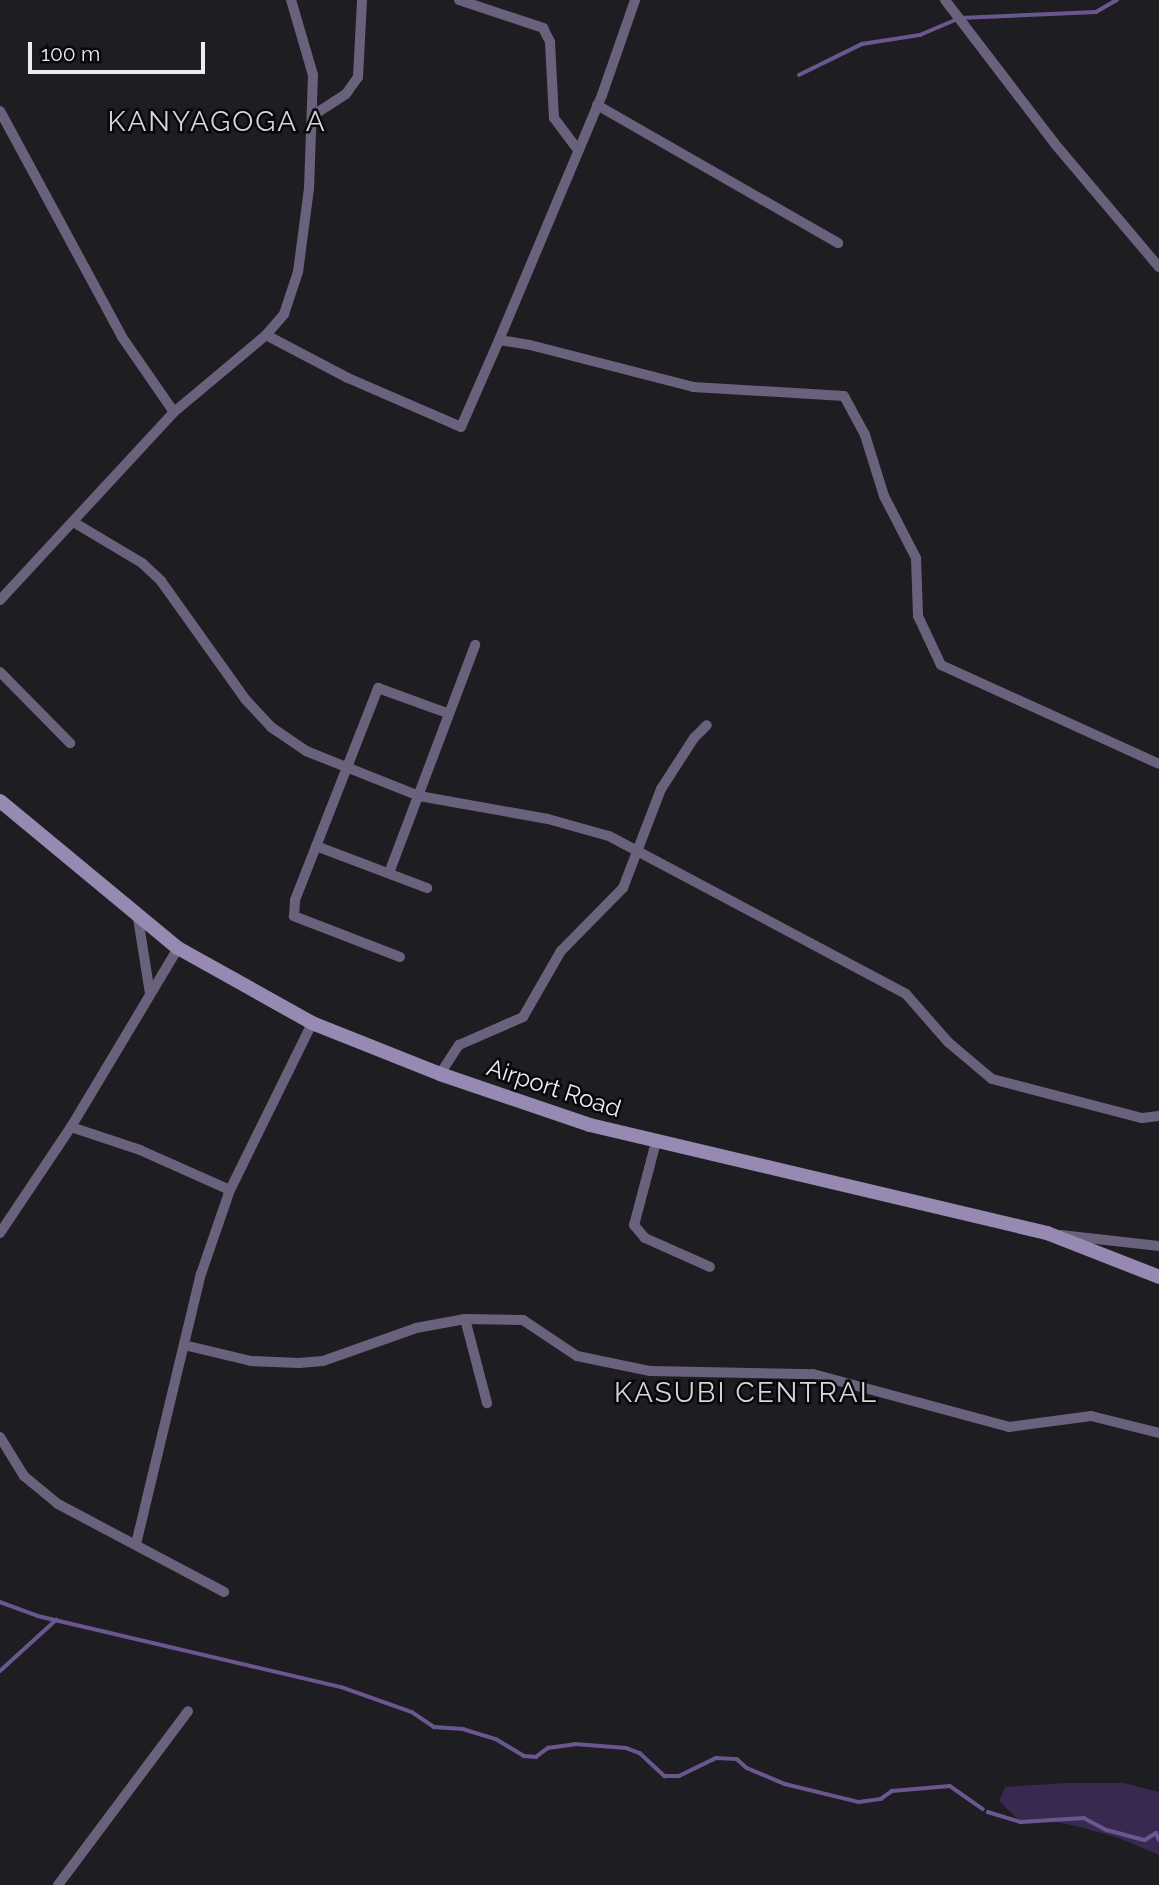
<!DOCTYPE html>
<style>
body{margin:0}
#map{position:relative;width:1159px;height:1885px;overflow:hidden;background:#1e1d22;font-family:Raleway,sans-serif}
div>[style]{position:absolute}
.green>*{inset:0;background:#37294f}
.stream>*{height:3.5px;margin:-1.75px;padding:0 1.75px;transform-origin:1.75px;border-radius:1.75px;background:#6b5790}
.street>*{height:10px;margin:-5px;padding:0 5px;transform-origin:5px;border-radius:5px;background:#6a627c}
.secondary>*{height:14px;margin:-7px;padding:0 7px;transform-origin:7px;border-radius:7px;background:#9689b2}
span{translate:-50% -50%;white-space:nowrap;text-align:center;line-height:1.15;-webkit-text-stroke:5px #08080a;paint-order:stroke}
.street-label{font-size:24px;color:#ecebef}
.quarter-label{font-size:28px;color:#d7d4dc;letter-spacing:2px}
.scale{position:absolute;left:28px;top:42px;width:177px;height:32px;box-sizing:border-box;border:4px solid #ecebef;border-top:0;padding-left:9px;font-size:21px;line-height:24px;white-space:nowrap;color:#ecebef;-webkit-text-stroke:5px #08080a;paint-order:stroke}
</style>
<div id="map">
<div class="green">
<div style="clip-path:polygon(1067px 1783px,1124px 1783px,1159px 1792px,1159px 1855px,1119px 1838px,1080px 1827px,1048px 1820px,1021px 1822px,999px 1801px,1005px 1787px)"></div>
</div>
<div class="stream">
<div style="left:799px;top:75px;width:70px;rotate:-26.2deg"></div>
<div style="left:862px;top:44px;width:59px;rotate:-8.8deg"></div>
<div style="left:920px;top:35px;width:43px;rotate:-23deg"></div>
<div style="left:960px;top:18px;width:136px;rotate:-2.5deg"></div>
<div style="left:1096px;top:12px;width:24px;rotate:-30deg"></div>
<div style="left:0;top:1602px;width:40px;rotate:20.2deg"></div>
<div style="left:38px;top:1616px;width:311px;rotate:13.2deg"></div>
<div style="left:341px;top:1687px;width:75px;rotate:19.4deg"></div>
<div style="left:412px;top:1712px;width:27px;rotate:34deg"></div>
<div style="left:434px;top:1727px;width:29px;rotate:4deg"></div>
<div style="left:463px;top:1729px;width:34px;rotate:17deg"></div>
<div style="left:496px;top:1739px;width:33px;rotate:31deg"></div>
<div style="left:524px;top:1756px;width:12px;rotate:5deg"></div>
<div style="left:536px;top:1757px;width:15px;rotate:-37deg"></div>
<div style="left:548px;top:1748px;width:27px;rotate:-8deg"></div>
<div style="left:575px;top:1744px;width:51px;rotate:4.5deg"></div>
<div style="left:626px;top:1748px;width:15px;rotate:20deg"></div>
<div style="left:640px;top:1753px;width:34px;rotate:43deg"></div>
<div style="left:665px;top:1776px;width:14px"></div>
<div style="left:679px;top:1776px;width:41px;rotate:-25.9deg"></div>
<div style="left:716px;top:1758px;width:21px;rotate:3deg"></div>
<div style="left:737px;top:1759px;width:13px;rotate:42deg"></div>
<div style="left:747px;top:1768px;width:41px;rotate:22.8deg"></div>
<div style="left:785px;top:1784px;width:76px;rotate:13.7deg"></div>
<div style="left:859px;top:1802px;width:22px;rotate:-8deg"></div>
<div style="left:881px;top:1799px;width:14px;rotate:-36deg"></div>
<div style="left:892px;top:1791px;width:58px;rotate:-4.9deg"></div>
<div style="left:950px;top:1786px;width:40px;rotate:34.9deg"></div>
<div style="left:0;top:1671px;width:76px;rotate:-42.3deg"></div>
<div style="left:988px;top:1812px;width:34px;rotate:17deg"></div>
<div style="left:1021px;top:1822px;width:63px;rotate:-3.6deg"></div>
<div style="left:1084px;top:1818px;width:26px;rotate:28deg"></div>
<div style="left:1107px;top:1830px;width:39px;rotate:15deg"></div>
<div style="left:1145px;top:1840px;width:13px;rotate:-32deg"></div>
<div style="left:1156px;top:1833px;width:7px;rotate:63deg"></div>
</div>
<div class="street">
<div style="left:459px;top:0;width:89px;rotate:18.4deg"></div>
<div style="left:543px;top:28px;width:16px;rotate:63deg"></div>
<div style="left:550px;top:42px;width:76px;rotate:87deg"></div>
<div style="left:554px;top:118px;width:39px;rotate:53deg"></div>
<div style="left:945px;top:0;width:181px;rotate:52.6deg"></div>
<div style="left:1055px;top:144px;width:161px;rotate:49.8deg"></div>
<div style="left:597px;top:105px;width:278px;rotate:29.8deg"></div>
<div style="left:0;top:111px;width:257px;rotate:61.6deg"></div>
<div style="left:122px;top:337px;width:91px;rotate:55.3deg"></div>
<div style="left:312px;top:116px;width:40px;rotate:-32.9deg"></div>
<div style="left:346px;top:94px;width:21px;rotate:-55deg"></div>
<div style="left:358px;top:77px;width:77px;rotate:-87deg"></div>
<div style="left:266px;top:335px;width:28px;rotate:-49deg"></div>
<div style="left:284px;top:314px;width:44px;rotate:-71.6deg"></div>
<div style="left:298px;top:272px;width:84px;rotate:-82.5deg"></div>
<div style="left:309px;top:189px;width:114px;rotate:-88deg"></div>
<div style="left:313px;top:75px;width:78px;rotate:-106.3deg"></div>
<div style="left:499px;top:340px;width:266px;rotate:-67.2deg"></div>
<div style="left:602px;top:95px;width:101px;rotate:-70.8deg"></div>
<div style="left:75px;top:523px;width:78px;rotate:30.8deg"></div>
<div style="left:142px;top:563px;width:26px;rotate:43deg"></div>
<div style="left:161px;top:581px;width:146px;rotate:54.5deg"></div>
<div style="left:246px;top:700px;width:37px;rotate:47deg"></div>
<div style="left:271px;top:727px;width:42px;rotate:34.4deg"></div>
<div style="left:306px;top:751px;width:122px;rotate:21.7deg"></div>
<div style="left:419px;top:796px;width:131px;rotate:10.1deg"></div>
<div style="left:548px;top:819px;width:63px;rotate:15.6deg"></div>
<div style="left:609px;top:836px;width:336px;rotate:28deg"></div>
<div style="left:906px;top:994px;width:64px;rotate:48.8deg"></div>
<div style="left:948px;top:1042px;width:57px;rotate:40.1deg"></div>
<div style="left:992px;top:1079px;width:155px;rotate:14.6deg"></div>
<div style="left:1142px;top:1118px;width:17px;rotate:-7deg"></div>
<div style="left:0;top:600px;width:256px;rotate:-47.2deg"></div>
<div style="left:174px;top:412px;width:120px;rotate:-39.9deg"></div>
<div style="left:266px;top:335px;width:93px;rotate:27.7deg"></div>
<div style="left:348px;top:378px;width:123px;rotate:23.4deg"></div>
<div style="left:461px;top:427px;width:95px;rotate:-66.4deg"></div>
<div style="left:499px;top:340px;width:31px;rotate:9deg"></div>
<div style="left:530px;top:345px;width:168px;rotate:14.4deg"></div>
<div style="left:693px;top:387px;width:151px;rotate:3.4deg"></div>
<div style="left:844px;top:396px;width:44px;rotate:61.7deg"></div>
<div style="left:865px;top:435px;width:64px;rotate:72.7deg"></div>
<div style="left:884px;top:496px;width:70px;rotate:62.7deg"></div>
<div style="left:916px;top:558px;width:58px;rotate:88deg"></div>
<div style="left:918px;top:616px;width:54px;rotate:64.9deg"></div>
<div style="left:941px;top:665px;width:239px;rotate:24.4deg"></div>
<div style="left:0;top:672px;width:100px;rotate:45.4deg"></div>
<div style="left:316px;top:846px;width:119px;rotate:20.7deg"></div>
<div style="left:389px;top:873px;width:244px;rotate:-69.3deg"></div>
<div style="left:138px;top:918px;width:77px;rotate:81deg"></div>
<div style="left:400px;top:957px;width:114px;rotate:-158.9deg"></div>
<div style="left:294px;top:916px;width:16px;rotate:-86deg"></div>
<div style="left:295px;top:900px;width:228px;rotate:-68.6deg"></div>
<div style="left:378px;top:688px;width:73px;rotate:19.9deg"></div>
<div style="left:440px;top:1074px;width:35px;rotate:-57deg"></div>
<div style="left:459px;top:1045px;width:70px;rotate:-23.6deg"></div>
<div style="left:523px;top:1017px;width:76px;rotate:-60.1deg"></div>
<div style="left:561px;top:951px;width:88px;rotate:-45.5deg"></div>
<div style="left:623px;top:888px;width:106px;rotate:-69deg"></div>
<div style="left:661px;top:789px;width:61px;rotate:-57.1deg"></div>
<div style="left:694px;top:738px;width:18px;rotate:-45deg"></div>
<div style="left:71px;top:1127px;width:73px;rotate:18.4deg"></div>
<div style="left:140px;top:1150px;width:98px;rotate:24deg"></div>
<div style="left:656px;top:1142px;width:86px;rotate:104.8deg"></div>
<div style="left:634px;top:1225px;width:17px;rotate:50deg"></div>
<div style="left:645px;top:1238px;width:71px;rotate:24deg"></div>
<div style="left:0;top:1233px;width:128px;rotate:-56.2deg"></div>
<div style="left:71px;top:1127px;width:209px;rotate:-59.1deg"></div>
<div style="left:1061px;top:1235px;width:99px;rotate:6.4deg"></div>
<div style="left:465px;top:1319px;width:87px;rotate:75.3deg"></div>
<div style="left:184px;top:1345px;width:69px;rotate:13.4deg"></div>
<div style="left:251px;top:1361px;width:48px;rotate:2.4deg"></div>
<div style="left:299px;top:1363px;width:24px;rotate:-5deg"></div>
<div style="left:323px;top:1361px;width:99px;rotate:-19.5deg"></div>
<div style="left:416px;top:1328px;width:50px;rotate:-10.4deg"></div>
<div style="left:465px;top:1319px;width:58px;rotate:1deg"></div>
<div style="left:523px;top:1320px;width:65px;rotate:33.7deg"></div>
<div style="left:577px;top:1356px;width:75px;rotate:11.6deg"></div>
<div style="left:650px;top:1371px;width:163px;rotate:1.1deg"></div>
<div style="left:813px;top:1374px;width:203px;rotate:15.1deg"></div>
<div style="left:1009px;top:1427px;width:83px;rotate:-7.6deg"></div>
<div style="left:1091px;top:1416px;width:70px;rotate:14deg"></div>
<div style="left:0;top:1437px;width:46px;rotate:58.4deg"></div>
<div style="left:24px;top:1476px;width:44px;rotate:39.5deg"></div>
<div style="left:58px;top:1504px;width:188px;rotate:27.9deg"></div>
<div style="left:136px;top:1544px;width:278px;rotate:-76.5deg"></div>
<div style="left:201px;top:1274px;width:89px;rotate:-71deg"></div>
<div style="left:230px;top:1190px;width:186px;rotate:-63.8deg"></div>
<div style="left:58px;top:1885px;width:217px;rotate:-53.2deg"></div>
</div>
<div class="secondary">
<div style="left:0;top:801px;width:231px;rotate:39.6deg"></div>
<div style="left:178px;top:948px;width:154px;rotate:29.2deg"></div>
<div style="left:312px;top:1023px;width:138px;rotate:21.7deg"></div>
<div style="left:440px;top:1074px;width:158px;rotate:18.8deg"></div>
<div style="left:590px;top:1125px;width:470px;rotate:13.3deg"></div>
<div style="left:1047px;top:1233px;width:120px;rotate:21.4deg"></div>
</div>
<div class="street-label">
<span style="left:554px;top:1088px;rotate:18deg">Airport Road</span>
</div>
<div class="quarter-label">
<span style="left:217px;top:122px">KANYAGOGA A</span>
<span style="left:746px;top:1393px">KASUBI CENTRAL</span>
</div>
<div class="scale">100 m</div>
</div>
